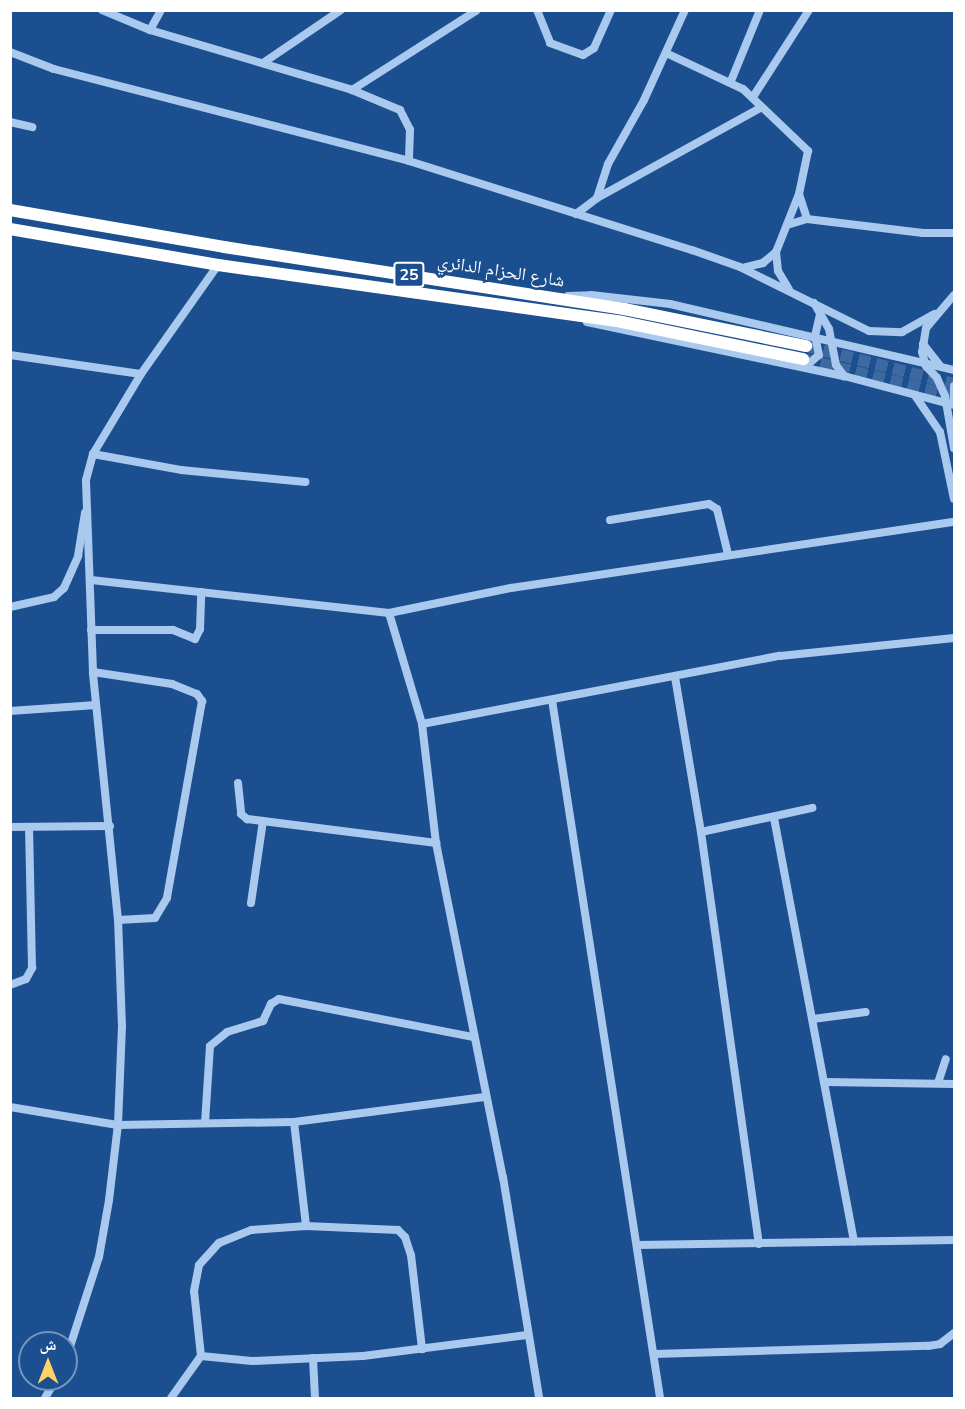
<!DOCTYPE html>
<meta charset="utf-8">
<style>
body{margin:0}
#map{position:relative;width:965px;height:1409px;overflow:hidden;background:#1b4f8f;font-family:"Nunito Sans","Noto Naskh Arabic",sans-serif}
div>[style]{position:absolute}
.highway-tunnel>*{height:12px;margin-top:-6px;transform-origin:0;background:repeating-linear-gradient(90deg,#3d69a0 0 12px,transparent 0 18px)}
.minor>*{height:8px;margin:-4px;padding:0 4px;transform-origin:4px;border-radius:4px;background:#a9c9ee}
.highway>*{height:12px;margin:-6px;padding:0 6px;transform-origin:6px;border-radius:6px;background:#fff}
span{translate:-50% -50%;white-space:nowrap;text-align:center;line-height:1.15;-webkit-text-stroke:5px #1b4f8f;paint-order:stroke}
.shield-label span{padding:2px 4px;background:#1b4f8f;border:2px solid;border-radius:4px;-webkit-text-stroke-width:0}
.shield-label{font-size:16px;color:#fff;font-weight:700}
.street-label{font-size:18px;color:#fff}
.frame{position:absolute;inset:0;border:12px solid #fff;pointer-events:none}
.north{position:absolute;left:18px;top:1331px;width:60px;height:60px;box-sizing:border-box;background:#1b4f8f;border:2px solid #7695bc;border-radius:50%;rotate:0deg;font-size:16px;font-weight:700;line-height:24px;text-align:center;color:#fff}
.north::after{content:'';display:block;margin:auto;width:21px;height:27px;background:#ffd166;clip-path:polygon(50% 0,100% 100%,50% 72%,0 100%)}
</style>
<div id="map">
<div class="highway-tunnel">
<div style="left:806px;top:346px;width:153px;rotate:14.4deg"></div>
<div style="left:803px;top:359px;width:155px;rotate:13.8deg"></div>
</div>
<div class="minor">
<div style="left:102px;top:10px;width:52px;rotate:22.6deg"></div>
<div style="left:150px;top:30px;width:211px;rotate:16.5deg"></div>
<div style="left:352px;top:90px;width:52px;rotate:22.6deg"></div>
<div style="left:400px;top:110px;width:22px;rotate:63deg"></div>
<div style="left:410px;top:130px;width:31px;rotate:92deg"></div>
<div style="left:537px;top:10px;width:35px;rotate:68deg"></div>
<div style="left:550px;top:43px;width:35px;rotate:20deg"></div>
<div style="left:583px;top:55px;width:13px;rotate:-32deg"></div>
<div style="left:594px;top:48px;width:42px;rotate:-65.9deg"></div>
<div style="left:150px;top:30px;width:23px;rotate:-61deg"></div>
<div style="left:10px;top:52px;width:47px;rotate:21.1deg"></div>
<div style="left:54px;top:69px;width:367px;rotate:14.5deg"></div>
<div style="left:409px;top:161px;width:297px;rotate:17.5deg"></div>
<div style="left:692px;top:250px;width:51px;rotate:19.5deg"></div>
<div style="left:740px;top:267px;width:144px;rotate:26.4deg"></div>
<div style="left:869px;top:331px;width:33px;rotate:2deg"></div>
<div style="left:902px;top:332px;width:37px;rotate:-29deg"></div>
<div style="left:666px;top:53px;width:85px;rotate:25.1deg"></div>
<div style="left:743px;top:89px;width:90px;rotate:43.6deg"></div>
<div style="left:808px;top:151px;width:44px;rotate:101.8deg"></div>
<div style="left:799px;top:194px;width:62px;rotate:111.6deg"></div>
<div style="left:776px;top:252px;width:17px;rotate:140deg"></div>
<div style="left:763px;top:263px;width:18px;rotate:167deg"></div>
<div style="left:263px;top:63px;width:94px;rotate:-34.2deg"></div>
<div style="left:731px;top:81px;width:77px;rotate:-67.8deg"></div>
<div style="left:352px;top:90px;width:148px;rotate:-32.6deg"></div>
<div style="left:753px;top:97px;width:103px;rotate:-57.2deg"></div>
<div style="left:10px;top:122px;width:23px;rotate:13deg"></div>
<div style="left:799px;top:194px;width:26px;rotate:72deg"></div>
<div style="left:597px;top:198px;width:188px;rotate:-28.9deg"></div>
<div style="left:576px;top:214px;width:26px;rotate:-37deg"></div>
<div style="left:597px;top:198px;width:36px;rotate:-72deg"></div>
<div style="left:608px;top:164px;width:73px;rotate:-60.6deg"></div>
<div style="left:644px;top:100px;width:99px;rotate:-65.5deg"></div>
<div style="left:787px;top:225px;width:21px;rotate:-17deg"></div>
<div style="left:807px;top:219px;width:117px;rotate:6.9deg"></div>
<div style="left:923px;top:233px;width:31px"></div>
<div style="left:776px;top:252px;width:19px;rotate:84deg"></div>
<div style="left:778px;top:271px;width:21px;rotate:59deg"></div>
<div style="left:954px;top:295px;width:43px;rotate:130.3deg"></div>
<div style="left:926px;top:328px;width:24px;rotate:99deg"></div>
<div style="left:922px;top:352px;width:15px;rotate:74deg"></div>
<div style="left:926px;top:366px;width:16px;rotate:47deg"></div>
<div style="left:937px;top:378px;width:20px;rotate:66deg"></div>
<div style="left:945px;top:396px;width:53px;rotate:80.2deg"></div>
<div style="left:568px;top:296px;width:23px;rotate:-2deg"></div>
<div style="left:591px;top:295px;width:80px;rotate:6.5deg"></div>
<div style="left:670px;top:304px;width:292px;rotate:13.1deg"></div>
<div style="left:814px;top:303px;width:30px;rotate:60deg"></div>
<div style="left:829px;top:329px;width:37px;rotate:79deg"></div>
<div style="left:836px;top:365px;width:14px;rotate:54deg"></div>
<div style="left:587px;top:322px;width:263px;rotate:11.9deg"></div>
<div style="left:844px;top:376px;width:114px;rotate:14.8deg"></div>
<div style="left:923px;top:344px;width:28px;rotate:52deg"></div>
<div style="left:10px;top:355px;width:132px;rotate:8.3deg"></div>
<div style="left:805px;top:367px;width:18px;rotate:-41deg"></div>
<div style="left:819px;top:355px;width:19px;rotate:-102deg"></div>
<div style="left:815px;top:336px;width:23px;rotate:-77deg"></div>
<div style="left:954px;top:386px;width:13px;rotate:90deg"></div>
<div style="left:916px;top:397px;width:42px;rotate:55.6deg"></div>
<div style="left:940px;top:432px;width:68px;rotate:78.2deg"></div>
<div style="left:93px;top:454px;width:89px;rotate:10.3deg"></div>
<div style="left:181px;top:470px;width:125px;rotate:5.5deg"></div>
<div style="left:610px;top:520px;width:100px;rotate:-9.2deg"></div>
<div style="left:709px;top:504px;width:9px;rotate:32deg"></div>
<div style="left:717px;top:509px;width:46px;rotate:76.3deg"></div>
<div style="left:91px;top:580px;width:300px;rotate:6.3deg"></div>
<div style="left:389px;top:613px;width:125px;rotate:-11.6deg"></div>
<div style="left:511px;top:588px;width:448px;rotate:-8.5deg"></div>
<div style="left:10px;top:607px;width:45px;rotate:-12.8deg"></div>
<div style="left:54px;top:597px;width:13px;rotate:-42deg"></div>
<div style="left:64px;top:588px;width:35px;rotate:-66deg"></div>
<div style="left:78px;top:556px;width:44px;rotate:-80.8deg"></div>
<div style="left:389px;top:613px;width:116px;rotate:73.4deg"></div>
<div style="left:422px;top:724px;width:120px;rotate:83.3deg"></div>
<div style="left:436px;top:843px;width:341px;rotate:78.7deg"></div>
<div style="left:503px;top:1177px;width:224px;rotate:80.7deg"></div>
<div style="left:91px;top:630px;width:82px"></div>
<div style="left:173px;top:630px;width:24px;rotate:22deg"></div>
<div style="left:195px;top:639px;width:11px;rotate:-63deg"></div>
<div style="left:200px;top:629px;width:37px;rotate:-88deg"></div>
<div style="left:93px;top:672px;width:80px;rotate:8.6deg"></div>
<div style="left:172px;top:684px;width:27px;rotate:22deg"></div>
<div style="left:197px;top:694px;width:9px;rotate:54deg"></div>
<div style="left:202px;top:701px;width:200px;rotate:100.1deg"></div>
<div style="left:167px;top:898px;width:23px;rotate:121deg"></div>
<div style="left:155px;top:918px;width:37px;rotate:177deg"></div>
<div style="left:675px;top:677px;width:157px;rotate:80.5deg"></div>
<div style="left:701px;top:832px;width:416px;rotate:82deg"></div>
<div style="left:552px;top:700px;width:706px;rotate:81.2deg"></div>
<div style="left:10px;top:711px;width:86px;rotate:-4deg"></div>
<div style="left:422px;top:724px;width:364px;rotate:-10.8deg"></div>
<div style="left:780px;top:656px;width:175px;rotate:-5.9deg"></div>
<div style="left:238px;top:783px;width:31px;rotate:84deg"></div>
<div style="left:241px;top:814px;width:8px;rotate:40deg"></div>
<div style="left:247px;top:819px;width:191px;rotate:7.2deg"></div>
<div style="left:774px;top:818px;width:431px;rotate:79.3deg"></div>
<div style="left:10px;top:827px;width:100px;rotate:-0.6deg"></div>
<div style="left:701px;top:832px;width:114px;rotate:-12.2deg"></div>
<div style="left:251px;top:903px;width:83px;rotate:-81.7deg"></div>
<div style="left:10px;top:985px;width:17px;rotate:-21deg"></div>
<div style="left:26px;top:979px;width:13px;rotate:-61deg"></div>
<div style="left:32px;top:968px;width:141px;rotate:-91.2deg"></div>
<div style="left:813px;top:1019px;width:53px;rotate:-7.5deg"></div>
<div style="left:824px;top:1082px;width:130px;rotate:0.9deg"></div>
<div style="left:938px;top:1083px;width:25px;rotate:-72deg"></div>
<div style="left:10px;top:1107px;width:109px;rotate:9.5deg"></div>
<div style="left:118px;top:1125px;width:176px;rotate:-1deg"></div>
<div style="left:294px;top:1122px;width:192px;rotate:-7.5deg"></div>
<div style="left:294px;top:1122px;width:105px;rotate:83.4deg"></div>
<div style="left:205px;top:1123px;width:77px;rotate:-86.3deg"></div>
<div style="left:210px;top:1046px;width:22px;rotate:-39deg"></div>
<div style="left:227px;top:1032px;width:38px;rotate:-17deg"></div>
<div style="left:263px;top:1021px;width:19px;rotate:-65deg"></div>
<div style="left:271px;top:1004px;width:9px;rotate:-32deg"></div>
<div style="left:279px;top:999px;width:197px;rotate:11.1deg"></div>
<div style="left:638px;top:1245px;width:316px;rotate:-0.9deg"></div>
<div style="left:654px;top:1354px;width:274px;rotate:-1.7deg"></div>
<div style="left:928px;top:1346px;width:12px;rotate:-9deg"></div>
<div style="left:940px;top:1344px;width:18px;rotate:-38deg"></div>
<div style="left:201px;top:1356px;width:51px;rotate:5.6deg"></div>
<div style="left:252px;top:1361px;width:111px;rotate:-2.6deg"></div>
<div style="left:363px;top:1356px;width:165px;rotate:-7.3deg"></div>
<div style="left:313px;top:1358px;width:40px;rotate:87.1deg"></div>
<div style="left:66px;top:1359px;width:107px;rotate:-72.1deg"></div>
<div style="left:99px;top:1257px;width:58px;rotate:-80deg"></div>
<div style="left:109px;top:1200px;width:76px;rotate:-83.2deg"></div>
<div style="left:118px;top:1125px;width:98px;rotate:-87.7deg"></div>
<div style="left:122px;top:1027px;width:107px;rotate:-92.1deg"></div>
<div style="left:118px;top:920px;width:249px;rotate:-95.8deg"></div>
<div style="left:93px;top:672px;width:192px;rotate:-92.1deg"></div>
<div style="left:86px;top:480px;width:27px;rotate:-75deg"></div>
<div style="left:93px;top:454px;width:93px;rotate:-59deg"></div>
<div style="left:141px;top:374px;width:133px;rotate:-54.8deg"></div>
<div style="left:45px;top:1398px;width:22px;rotate:-60deg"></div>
<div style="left:171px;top:1398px;width:52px;rotate:-54.5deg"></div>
<div style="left:201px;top:1356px;width:65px;rotate:-96.1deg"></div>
<div style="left:194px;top:1291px;width:26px;rotate:-79deg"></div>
<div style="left:199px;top:1265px;width:30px;rotate:-48deg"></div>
<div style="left:219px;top:1243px;width:35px;rotate:-22deg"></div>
<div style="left:252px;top:1230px;width:54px;rotate:-4.2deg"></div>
<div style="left:306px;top:1226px;width:92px;rotate:2.5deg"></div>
<div style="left:398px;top:1230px;width:10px;rotate:45deg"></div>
<div style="left:405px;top:1237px;width:19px;rotate:72deg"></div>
<div style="left:411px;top:1255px;width:95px;rotate:83.3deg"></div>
</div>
<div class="highway">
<div style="left:10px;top:210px;width:217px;rotate:9.8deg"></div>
<div style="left:224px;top:247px;width:405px;rotate:8.8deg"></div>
<div style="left:624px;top:309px;width:186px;rotate:11.5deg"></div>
<div style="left:10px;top:229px;width:211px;rotate:9.8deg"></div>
<div style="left:218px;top:265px;width:408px;rotate:8deg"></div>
<div style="left:622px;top:322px;width:185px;rotate:11.6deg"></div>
</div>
<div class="shield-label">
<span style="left:409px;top:275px">25</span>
</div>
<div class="street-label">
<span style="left:501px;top:271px;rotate:9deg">شارع الحزام الدائري</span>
</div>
<div class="frame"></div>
<div class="north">ش</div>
</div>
